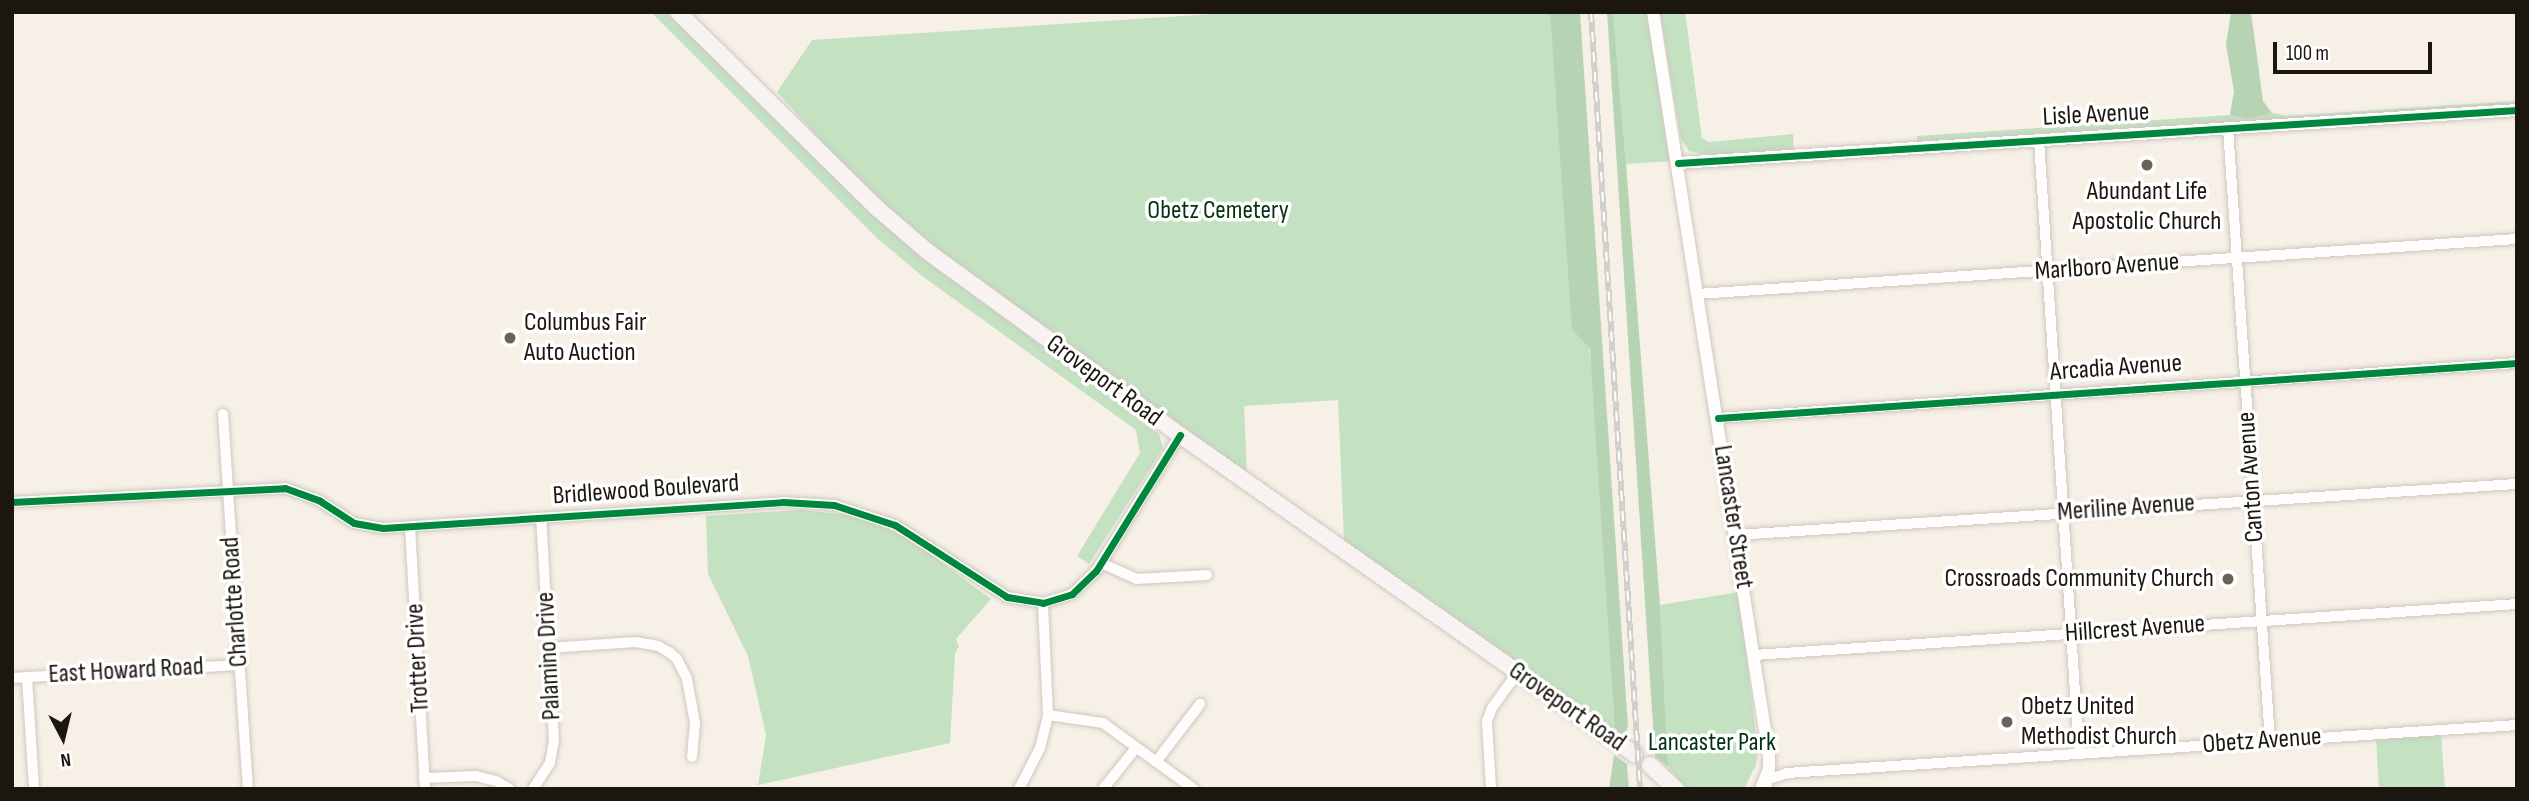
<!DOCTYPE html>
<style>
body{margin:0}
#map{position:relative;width:2529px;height:801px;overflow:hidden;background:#f6f0e6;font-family:"Sofia Sans Condensed",sans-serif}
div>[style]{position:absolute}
.green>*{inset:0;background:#c4e1c2}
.forest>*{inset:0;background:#b6d4b4}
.roads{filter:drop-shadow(0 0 2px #cdc8bf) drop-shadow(0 0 2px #cdc8bf)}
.minor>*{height:10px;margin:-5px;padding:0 5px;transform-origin:5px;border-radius:5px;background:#fefdfb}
.tertiary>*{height:12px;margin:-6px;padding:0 6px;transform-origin:6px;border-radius:6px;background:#fefdfb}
.primary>*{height:16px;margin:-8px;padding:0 8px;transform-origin:8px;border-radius:8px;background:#f8f3f2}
.rail>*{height:6px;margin-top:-3px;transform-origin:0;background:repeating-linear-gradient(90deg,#fff 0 10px,#d1d0cc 0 20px);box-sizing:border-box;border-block:2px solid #d1d0cc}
.cycleway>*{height:7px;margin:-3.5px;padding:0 3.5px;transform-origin:3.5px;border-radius:3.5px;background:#00873e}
.dots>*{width:19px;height:19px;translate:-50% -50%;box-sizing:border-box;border:4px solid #fff;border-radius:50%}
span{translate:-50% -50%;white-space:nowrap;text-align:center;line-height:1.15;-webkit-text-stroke:7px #fff;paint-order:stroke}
.street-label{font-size:26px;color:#1c170e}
.poi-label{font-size:26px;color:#1c170e}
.left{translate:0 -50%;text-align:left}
.right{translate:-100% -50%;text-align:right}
.park-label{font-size:26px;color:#033312}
.frame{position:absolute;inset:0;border:14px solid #1c170e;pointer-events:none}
.north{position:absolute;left:28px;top:703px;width:70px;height:70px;-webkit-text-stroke:5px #fff;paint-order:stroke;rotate:173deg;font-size:19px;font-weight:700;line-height:28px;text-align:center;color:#1c170e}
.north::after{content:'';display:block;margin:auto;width:24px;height:32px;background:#1c170e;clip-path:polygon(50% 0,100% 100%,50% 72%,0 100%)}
.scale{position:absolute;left:2273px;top:42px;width:159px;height:32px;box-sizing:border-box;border:4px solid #1c170e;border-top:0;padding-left:9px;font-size:21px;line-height:24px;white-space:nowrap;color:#1c170e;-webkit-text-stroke:5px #fff;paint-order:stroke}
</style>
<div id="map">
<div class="green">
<div style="clip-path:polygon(651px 12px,665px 12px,918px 253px,1159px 434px,1163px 448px,1089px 564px,1077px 556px,1140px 453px,1136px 430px,922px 276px,877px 238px)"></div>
<div style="clip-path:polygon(1245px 12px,1550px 12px,1562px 177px,1592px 368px,1615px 732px,1344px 542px,1338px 400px,1244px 406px,1247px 473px,935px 251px,864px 188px,777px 92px,812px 40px)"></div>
<div style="clip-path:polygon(1613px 12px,1647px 12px,1672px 161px,1626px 164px)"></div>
<div style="clip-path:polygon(1660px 12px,1685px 12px,1702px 138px,1709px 142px,1793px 134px,1794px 152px,1715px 157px,1689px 151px,1681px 139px)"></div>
<div style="clip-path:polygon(2517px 101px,2517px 106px,1917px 144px,1917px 136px,2230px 115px,2248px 119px,2272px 113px,2287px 116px)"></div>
<div style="clip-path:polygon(800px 510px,842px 514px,876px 524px,912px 541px,991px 599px,956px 639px,959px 647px,955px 653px,950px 743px,758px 785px,766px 735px,748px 656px,708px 574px,706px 516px)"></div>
<div style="clip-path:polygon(1739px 592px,1758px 753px,1756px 765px,1744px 789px,1687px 789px,1668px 767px,1660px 605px)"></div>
<div style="clip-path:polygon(2441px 735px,2445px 789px,2379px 789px,2376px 739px)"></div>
</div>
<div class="forest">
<div style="clip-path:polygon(1550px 12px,1580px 12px,1628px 727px,1623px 738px,1615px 732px,1590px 349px,1572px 329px)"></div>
<div style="clip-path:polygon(1607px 12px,1613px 12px,1626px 164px,1660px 605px,1668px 767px,1655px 757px)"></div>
<div style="clip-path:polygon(2231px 12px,2251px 12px,2263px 101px,2272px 113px,2248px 119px,2230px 115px,2234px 91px,2226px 45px)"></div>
<div style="clip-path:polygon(1614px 755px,1627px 764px,1629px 789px,1609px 789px)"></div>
</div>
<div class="roads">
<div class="minor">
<div style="left:2228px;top:128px;width:614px;rotate:86.08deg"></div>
<div style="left:2039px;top:140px;width:614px;rotate:86.27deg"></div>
<div style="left:1697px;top:294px;width:822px;rotate:-3.84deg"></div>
<div style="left:223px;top:414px;width:376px;rotate:86.2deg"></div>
<div style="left:1718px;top:418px;width:801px;rotate:-3.94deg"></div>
<div style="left:12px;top:502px;width:273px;rotate:-2.9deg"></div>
<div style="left:285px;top:488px;width:37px;rotate:20deg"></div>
<div style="left:320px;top:501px;width:40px;rotate:32.9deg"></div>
<div style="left:354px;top:523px;width:29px;rotate:10deg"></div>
<div style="left:383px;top:528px;width:401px;rotate:-3.7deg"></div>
<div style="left:783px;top:502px;width:51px;rotate:3.4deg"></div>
<div style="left:834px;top:505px;width:64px;rotate:18.2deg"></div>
<div style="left:895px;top:525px;width:133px;rotate:32.7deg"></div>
<div style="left:1007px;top:597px;width:36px;rotate:9deg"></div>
<div style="left:1043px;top:603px;width:30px;rotate:-17deg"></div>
<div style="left:1072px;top:594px;width:33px;rotate:-44deg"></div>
<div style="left:1096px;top:571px;width:160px;rotate:-58.3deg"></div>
<div style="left:410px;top:527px;width:262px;rotate:86.7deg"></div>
<div style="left:1736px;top:535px;width:783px;rotate:-3.74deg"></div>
<div style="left:1101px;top:563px;width:39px;rotate:24deg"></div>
<div style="left:1137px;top:579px;width:70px;rotate:-3.3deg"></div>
<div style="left:548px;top:648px;width:88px;rotate:-3.9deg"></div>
<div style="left:636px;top:642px;width:22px;rotate:10deg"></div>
<div style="left:658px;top:646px;width:13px;rotate:29deg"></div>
<div style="left:669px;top:652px;width:11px;rotate:41deg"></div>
<div style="left:677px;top:659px;width:22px;rotate:63deg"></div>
<div style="left:687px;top:679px;width:45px;rotate:79.7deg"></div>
<div style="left:695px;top:723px;width:34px;rotate:95deg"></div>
<div style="left:1754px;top:655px;width:765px;rotate:-3.82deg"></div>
<div style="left:27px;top:677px;width:112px;rotate:86.4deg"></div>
<div style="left:12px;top:678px;width:227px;rotate:-3.3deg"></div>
<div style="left:1048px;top:715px;width:56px;rotate:8.3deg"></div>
<div style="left:1103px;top:723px;width:112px;rotate:36deg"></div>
<div style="left:1156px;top:762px;width:73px;rotate:-52.8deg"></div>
<div style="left:424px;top:778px;width:52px;rotate:-2.2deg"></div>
<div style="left:476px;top:776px;width:21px;rotate:14deg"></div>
<div style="left:496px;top:781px;width:16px;rotate:30deg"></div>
<div style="left:1767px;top:786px;width:6px;rotate:-99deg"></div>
<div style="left:1766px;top:780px;width:22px;rotate:-18deg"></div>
<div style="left:1787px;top:773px;width:732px;rotate:-3.76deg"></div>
<div style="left:533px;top:789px;width:31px;rotate:-57deg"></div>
<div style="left:550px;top:763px;width:22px;rotate:-80deg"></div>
<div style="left:554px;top:741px;width:223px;rotate:-93.3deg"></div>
<div style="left:1019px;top:789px;width:46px;rotate:-62.9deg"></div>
<div style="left:1040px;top:748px;width:34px;rotate:-76deg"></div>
<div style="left:1048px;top:715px;width:112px;rotate:-92.6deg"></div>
<div style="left:1103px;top:789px;width:53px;rotate:-51.2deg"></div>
<div style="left:1491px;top:789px;width:68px;rotate:-93.4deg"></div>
<div style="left:1487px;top:721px;width:14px;rotate:-69deg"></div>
<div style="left:1492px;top:708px;width:44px;rotate:-54.2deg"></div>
</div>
<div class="tertiary">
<div style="left:1653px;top:12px;width:753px;rotate:81.14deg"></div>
<div style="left:1769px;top:756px;width:13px;rotate:90deg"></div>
<div style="left:1769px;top:769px;width:22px;rotate:112deg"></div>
<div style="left:1678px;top:163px;width:841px;rotate:-3.61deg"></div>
</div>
<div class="primary">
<div style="left:678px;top:12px;width:279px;rotate:44.6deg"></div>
<div style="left:877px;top:208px;width:67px;rotate:40.8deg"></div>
<div style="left:928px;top:252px;width:311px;rotate:36deg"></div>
<div style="left:1180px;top:435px;width:555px;rotate:35.09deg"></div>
<div style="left:1650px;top:765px;width:35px;rotate:43deg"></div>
</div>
</div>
<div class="rail">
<div style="left:1591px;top:12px;width:779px;rotate:86.39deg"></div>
</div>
<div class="cycleway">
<div style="left:1678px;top:163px;width:841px;rotate:-3.61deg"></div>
<div style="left:1718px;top:418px;width:801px;rotate:-3.94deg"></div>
<div style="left:12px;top:502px;width:273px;rotate:-2.9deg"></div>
<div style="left:285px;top:488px;width:37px;rotate:20deg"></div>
<div style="left:320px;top:501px;width:40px;rotate:32.9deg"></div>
<div style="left:354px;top:523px;width:29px;rotate:10deg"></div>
<div style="left:383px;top:528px;width:401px;rotate:-3.7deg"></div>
<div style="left:783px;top:502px;width:51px;rotate:3.4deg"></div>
<div style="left:834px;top:505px;width:64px;rotate:18.2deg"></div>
<div style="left:895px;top:525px;width:133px;rotate:32.7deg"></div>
<div style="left:1007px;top:597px;width:36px;rotate:9deg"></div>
<div style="left:1043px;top:603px;width:30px;rotate:-17deg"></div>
<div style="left:1072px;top:594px;width:33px;rotate:-44deg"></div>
<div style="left:1096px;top:571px;width:160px;rotate:-58.3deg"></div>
</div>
<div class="dots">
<div style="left:2147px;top:165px;background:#68635a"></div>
<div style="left:510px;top:338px;background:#68635a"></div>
<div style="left:2228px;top:579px;background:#68635a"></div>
<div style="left:2007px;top:722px;background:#68635a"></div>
</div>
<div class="street-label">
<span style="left:2096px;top:115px;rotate:-3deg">Lisle Avenue</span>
<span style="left:2107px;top:267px;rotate:-4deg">Marlboro Avenue</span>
<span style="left:2116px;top:368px;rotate:-4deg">Arcadia Avenue</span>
<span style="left:1104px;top:381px;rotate:36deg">Groveport Road</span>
<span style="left:2251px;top:477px;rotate:-94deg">Canton Avenue</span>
<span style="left:646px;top:490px;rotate:-4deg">Bridlewood Boulevard</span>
<span style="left:2126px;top:508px;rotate:-4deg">Meriline Avenue</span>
<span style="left:1733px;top:517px;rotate:81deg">Lancaster Street</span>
<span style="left:235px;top:602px;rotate:-94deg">Charlotte Road</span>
<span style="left:2135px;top:629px;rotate:-4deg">Hillcrest Avenue</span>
<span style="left:549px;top:656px;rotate:-93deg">Palamino Drive</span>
<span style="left:418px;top:658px;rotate:-93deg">Trotter Drive</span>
<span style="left:126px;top:671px;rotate:-3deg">East Howard Road</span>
<span style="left:1567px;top:707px;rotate:35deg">Groveport Road</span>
<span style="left:2262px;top:741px;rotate:-4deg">Obetz Avenue</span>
</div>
<div class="poi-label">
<span style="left:2147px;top:207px">Abundant Life<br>Apostolic Church</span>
<span class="left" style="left:524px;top:338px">Columbus Fair<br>Auto Auction</span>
<span class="right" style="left:2214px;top:579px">Crossroads Community Church</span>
<span class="left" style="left:2021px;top:722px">Obetz United<br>Methodist Church</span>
</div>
<div class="park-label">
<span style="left:1218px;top:211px">Obetz Cemetery</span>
<span style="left:1712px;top:743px">Lancaster Park</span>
</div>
<div class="frame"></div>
<div class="north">N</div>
<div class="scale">100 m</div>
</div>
